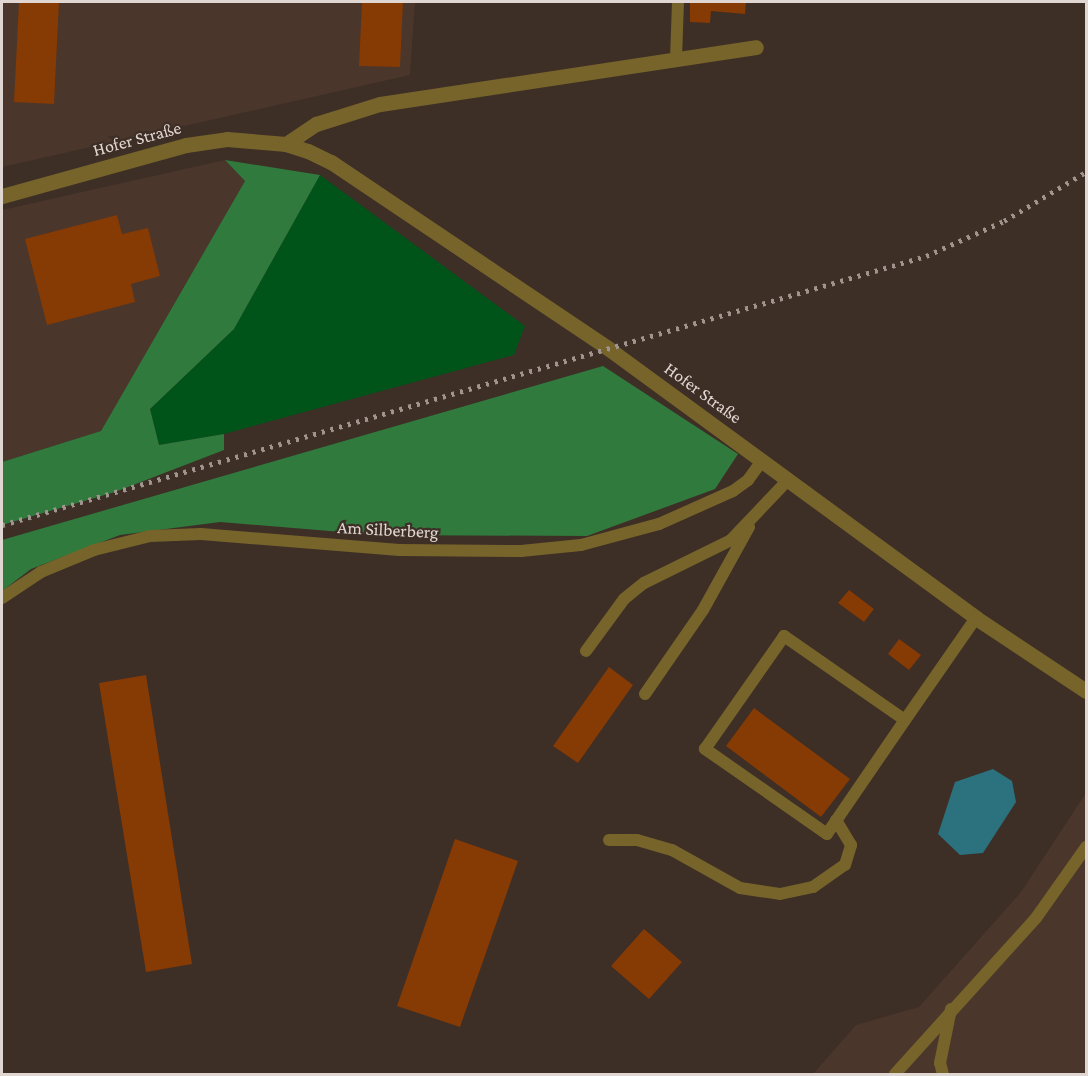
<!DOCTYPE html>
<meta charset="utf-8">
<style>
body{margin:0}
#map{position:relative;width:1088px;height:1076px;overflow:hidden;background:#3d2e26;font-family:"Crimson Pro",serif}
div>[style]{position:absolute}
.built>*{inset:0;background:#4b362b}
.green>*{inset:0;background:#005419}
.forest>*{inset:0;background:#317a3d}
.water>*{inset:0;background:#2c717e}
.building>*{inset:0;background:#863a04}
.service>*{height:12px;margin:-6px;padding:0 6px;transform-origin:6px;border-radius:6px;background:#76642a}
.minor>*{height:15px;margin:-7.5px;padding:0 7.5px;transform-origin:7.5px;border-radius:7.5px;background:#76642a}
.rail>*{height:4.5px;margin-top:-2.25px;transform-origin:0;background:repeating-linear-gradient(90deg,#a0948e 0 3px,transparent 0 9px)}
span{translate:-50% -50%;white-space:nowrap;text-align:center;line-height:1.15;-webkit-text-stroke:4.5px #3d2e26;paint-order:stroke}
.street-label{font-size:18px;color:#e1d7d2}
.frame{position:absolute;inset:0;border:3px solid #e1d7d2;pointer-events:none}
</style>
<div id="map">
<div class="built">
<div style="clip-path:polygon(2px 2px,415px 2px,410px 75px,2px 167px)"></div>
<div style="clip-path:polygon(225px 160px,245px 181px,101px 431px,2px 462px,2px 210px)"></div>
<div style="clip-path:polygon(1086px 793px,1086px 1074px,813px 1074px,856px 1025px,919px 1007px,1021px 892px)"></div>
</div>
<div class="green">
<div style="clip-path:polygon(320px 175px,525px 326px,514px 355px,224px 434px,159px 445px,150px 409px,234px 329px)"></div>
</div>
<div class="forest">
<div style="clip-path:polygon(225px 160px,320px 175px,234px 329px,150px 409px,159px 445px,224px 434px,224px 450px,115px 492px,2px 525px,2px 462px,101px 431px,245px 181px)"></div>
<div style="clip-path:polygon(603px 366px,738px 454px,715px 489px,587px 536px,378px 535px,220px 522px,120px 535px,31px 569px,2px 591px,2px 540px)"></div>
</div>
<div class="water">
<div style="clip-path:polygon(993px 769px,1012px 781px,1016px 802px,983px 853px,960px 855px,938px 834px,955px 782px)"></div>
</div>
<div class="building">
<div style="clip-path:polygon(19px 2px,59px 2px,54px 104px,14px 102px)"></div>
<div style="clip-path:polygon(362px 2px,403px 2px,400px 67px,359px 66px)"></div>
<div style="clip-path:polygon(690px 2px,746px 2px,745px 14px,711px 11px,710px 23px,690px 22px)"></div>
<div style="clip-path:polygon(117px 215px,122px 234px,148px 228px,160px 276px,131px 284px,135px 302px,47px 325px,25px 239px)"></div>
<div style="clip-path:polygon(849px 590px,874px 609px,864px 622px,838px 603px)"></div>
<div style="clip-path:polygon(899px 639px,921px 655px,909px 670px,888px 654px)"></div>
<div style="clip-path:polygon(609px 667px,633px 685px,578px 763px,553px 746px)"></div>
<div style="clip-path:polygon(146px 675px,192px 964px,146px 972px,99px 683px)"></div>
<div style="clip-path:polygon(754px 708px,850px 779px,821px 817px,726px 746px)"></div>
<div style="clip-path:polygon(455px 839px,518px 861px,460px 1027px,397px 1006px)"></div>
<div style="clip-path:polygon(644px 929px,682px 962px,649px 999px,611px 966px)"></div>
</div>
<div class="service">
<div style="left:676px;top:59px;width:57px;rotate:-88deg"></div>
<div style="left:2px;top:598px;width:47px;rotate:-33.7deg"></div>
<div style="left:41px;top:572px;width:57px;rotate:-22.5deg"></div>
<div style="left:94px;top:550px;width:58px;rotate:-14deg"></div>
<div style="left:150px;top:536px;width:51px;rotate:-2.2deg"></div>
<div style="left:201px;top:534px;width:199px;rotate:4.6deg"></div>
<div style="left:399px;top:550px;width:122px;rotate:0.5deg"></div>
<div style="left:521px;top:551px;width:60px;rotate:-5.7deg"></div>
<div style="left:581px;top:545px;width:81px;rotate:-15.1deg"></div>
<div style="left:659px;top:524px;width:81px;rotate:-24deg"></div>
<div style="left:733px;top:491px;width:19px;rotate:-36deg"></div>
<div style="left:748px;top:480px;width:24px;rotate:-54deg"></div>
<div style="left:586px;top:651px;width:64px;rotate:-53.8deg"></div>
<div style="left:624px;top:599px;width:26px;rotate:-39deg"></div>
<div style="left:644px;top:583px;width:97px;rotate:-26.3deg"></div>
<div style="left:731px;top:540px;width:83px;rotate:-46.5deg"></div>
<div style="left:645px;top:694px;width:102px;rotate:-55.4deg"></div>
<div style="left:703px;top:610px;width:95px;rotate:-61deg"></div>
<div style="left:905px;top:720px;width:138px;rotate:124.4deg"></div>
<div style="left:827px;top:834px;width:149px;rotate:-145.1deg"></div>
<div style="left:705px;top:749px;width:138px;rotate:-55deg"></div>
<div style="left:784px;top:636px;width:147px;rotate:34.8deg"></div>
<div style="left:905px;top:720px;width:124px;rotate:-55.2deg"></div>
<div style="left:609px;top:840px;width:28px"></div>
<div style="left:637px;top:840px;width:36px;rotate:16deg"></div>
<div style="left:672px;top:850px;width:78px;rotate:29.2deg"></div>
<div style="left:740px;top:888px;width:40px;rotate:8.5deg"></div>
<div style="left:780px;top:894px;width:34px;rotate:-12deg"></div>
<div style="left:813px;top:887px;width:39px;rotate:-35deg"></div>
<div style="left:845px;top:865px;width:21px;rotate:-73deg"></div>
<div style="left:851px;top:845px;width:29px;rotate:-121deg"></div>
<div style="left:895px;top:1074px;width:210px;rotate:-47.9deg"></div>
<div style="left:1036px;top:918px;width:87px;rotate:-54.8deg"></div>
<div style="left:943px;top:1074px;width:11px;rotate:-105deg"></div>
<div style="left:940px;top:1063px;width:55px;rotate:-78.5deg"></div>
</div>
<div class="minor">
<div style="left:286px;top:144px;width:36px;rotate:-34deg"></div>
<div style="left:316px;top:124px;width:67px;rotate:-17.4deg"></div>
<div style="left:380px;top:104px;width:380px;rotate:-8.6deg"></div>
<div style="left:2px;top:196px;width:191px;rotate:-15.5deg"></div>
<div style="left:186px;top:145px;width:41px;rotate:-8.3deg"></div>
<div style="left:227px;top:139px;width:59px;rotate:4.8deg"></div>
<div style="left:286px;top:144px;width:23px;rotate:18deg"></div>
<div style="left:308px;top:151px;width:25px;rotate:26deg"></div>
<div style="left:331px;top:162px;width:335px;rotate:33.9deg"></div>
<div style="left:609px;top:349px;width:455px;rotate:36.2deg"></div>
<div style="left:976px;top:618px;width:132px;rotate:33.6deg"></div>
</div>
<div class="rail">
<div style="left:2px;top:525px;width:962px;rotate:-16.23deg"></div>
<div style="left:926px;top:256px;width:85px;rotate:-24.2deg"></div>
<div style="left:1004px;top:221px;width:96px;rotate:-30.9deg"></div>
</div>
<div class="street-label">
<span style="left:137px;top:139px;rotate:-15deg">Hofer Straße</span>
<span style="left:703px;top:393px;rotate:36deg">Hofer Straße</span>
<span style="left:388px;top:530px;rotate:3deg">Am Silberberg</span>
</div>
<div class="frame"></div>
</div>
